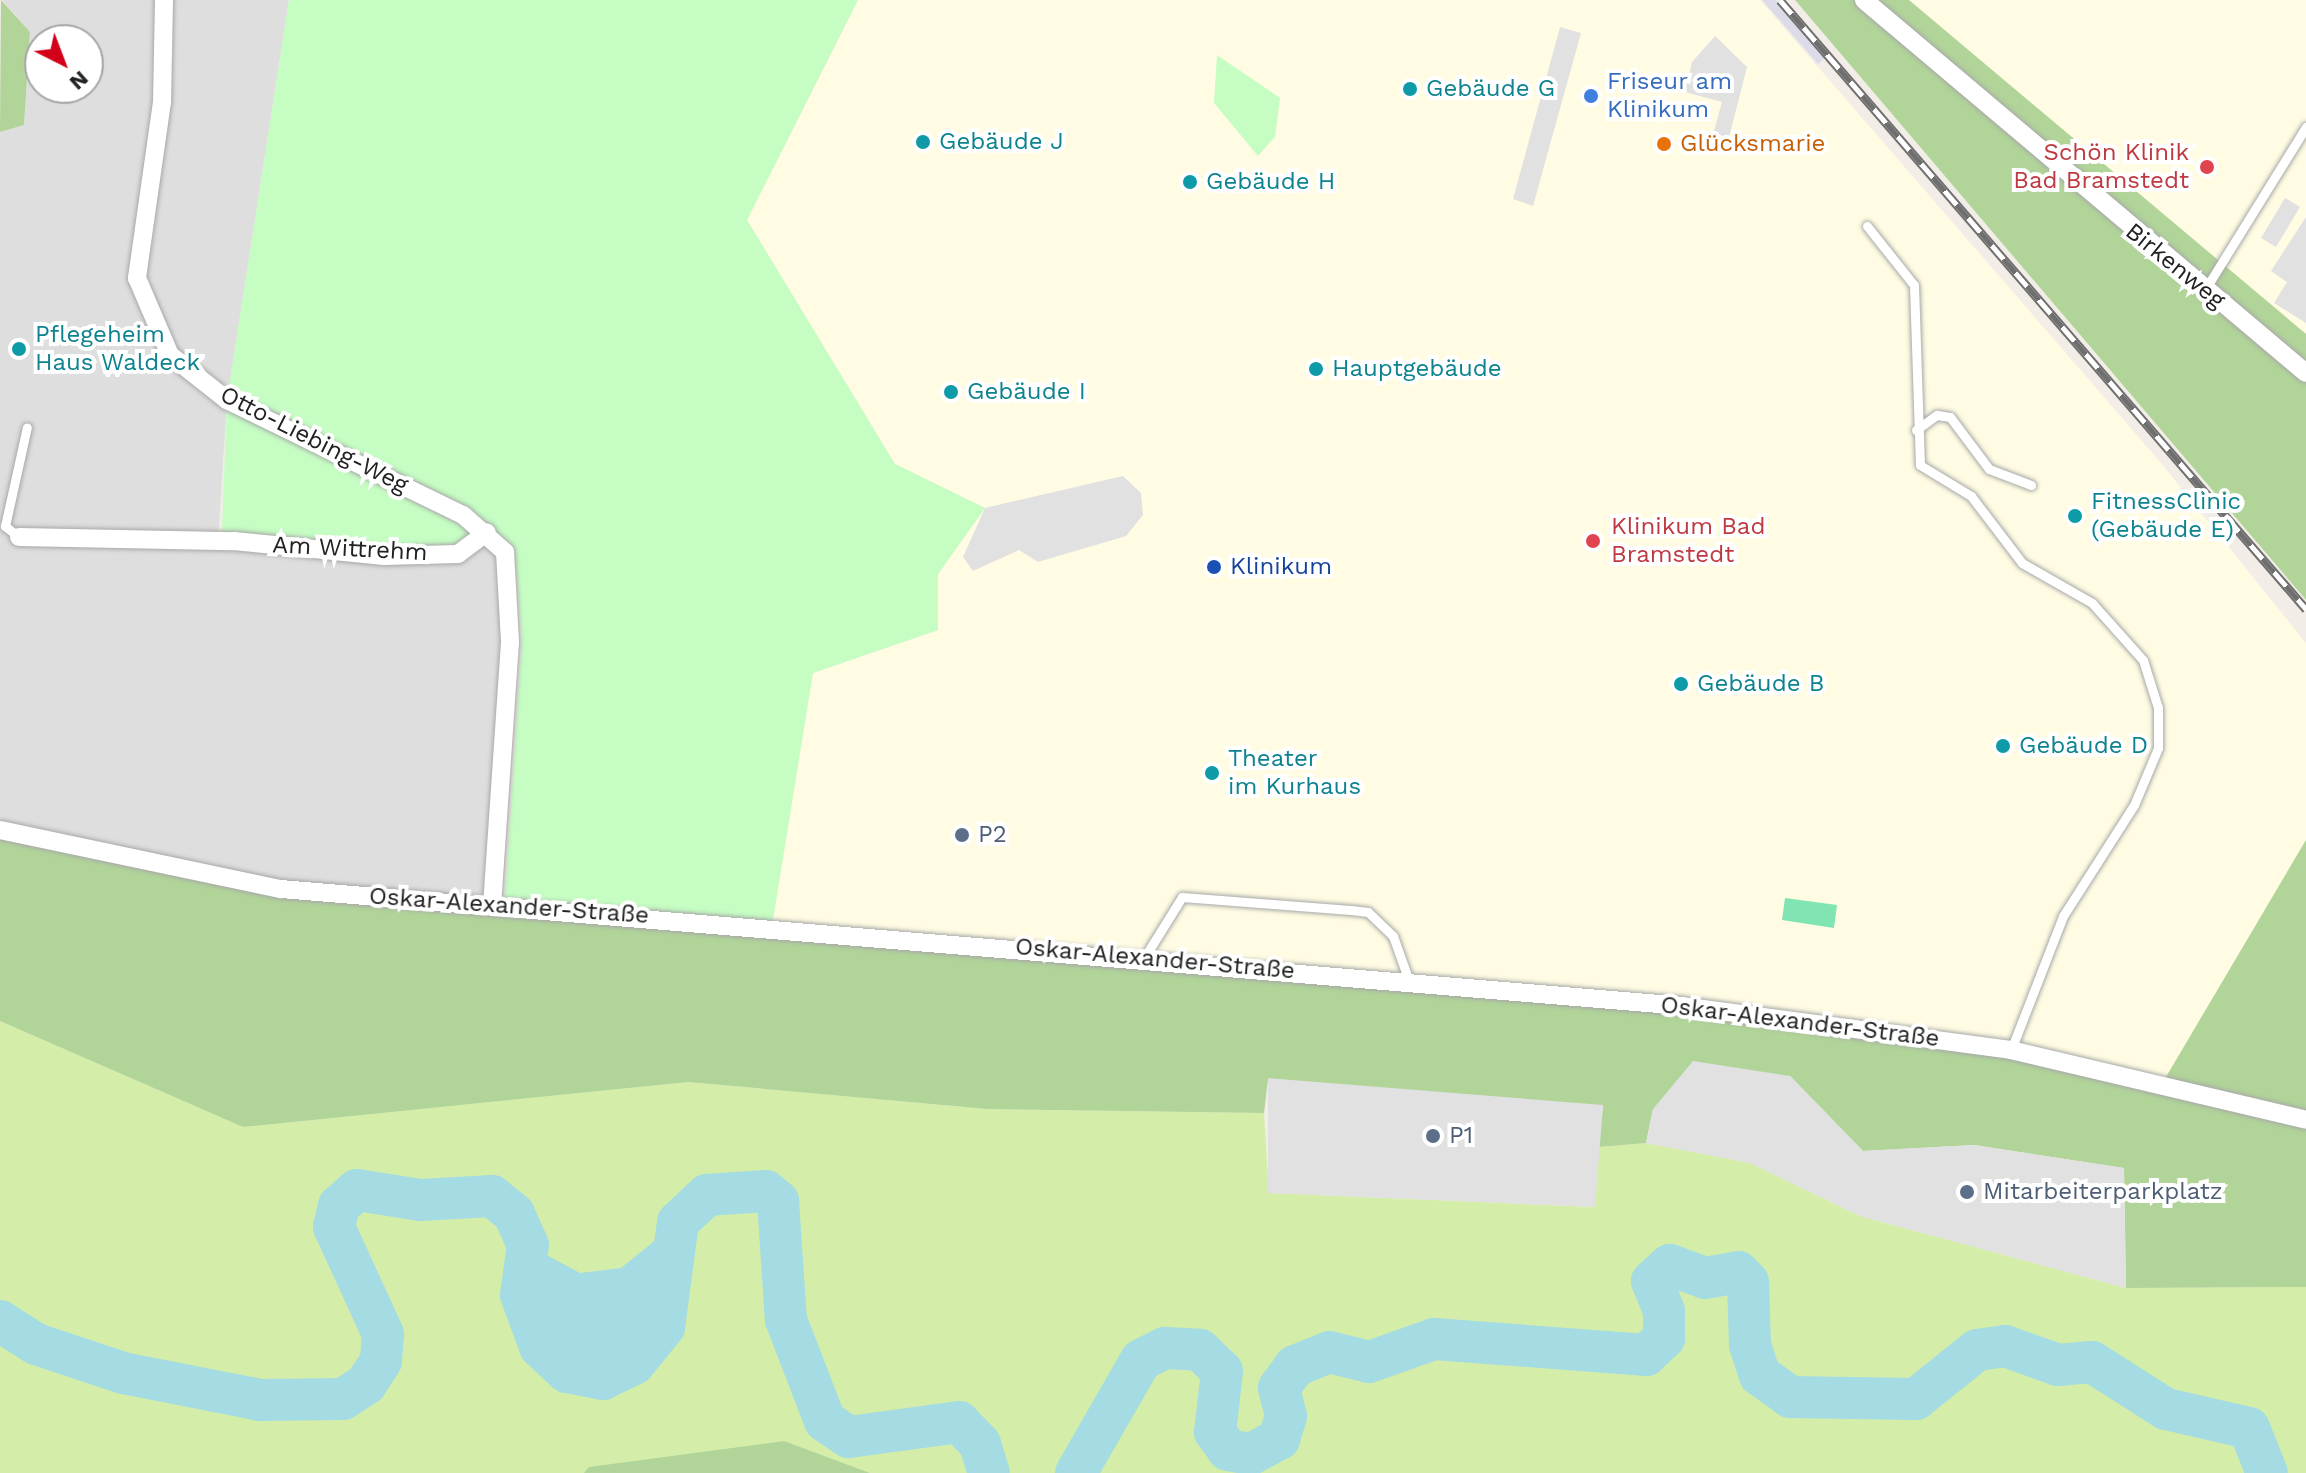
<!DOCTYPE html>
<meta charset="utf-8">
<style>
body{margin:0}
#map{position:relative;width:2306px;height:1473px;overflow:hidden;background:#f2ede7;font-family:"Work Sans",sans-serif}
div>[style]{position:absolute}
.residential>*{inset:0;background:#dfdede}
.education>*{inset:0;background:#fffce3}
.grass>*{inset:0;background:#d4eeaa}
.forest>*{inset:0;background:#b1d499}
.park>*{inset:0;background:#c5fdc3}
.pitch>*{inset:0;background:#80e5b3}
.parking>*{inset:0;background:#e1e1e1}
.plaza>*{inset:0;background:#dbdce8}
.water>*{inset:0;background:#a5dbe2}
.river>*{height:42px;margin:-21px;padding:0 21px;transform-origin:21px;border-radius:21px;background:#a5dbe2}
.roads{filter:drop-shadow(0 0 2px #a8a8a8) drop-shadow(0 0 2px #a8a8a8)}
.lane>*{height:9px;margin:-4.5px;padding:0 4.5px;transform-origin:4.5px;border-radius:4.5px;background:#fff}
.street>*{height:18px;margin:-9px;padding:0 9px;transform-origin:9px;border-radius:9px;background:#fff}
.rail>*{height:9px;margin-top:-4.5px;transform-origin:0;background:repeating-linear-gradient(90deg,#fff 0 18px,#6f6f6f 0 36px);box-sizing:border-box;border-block:2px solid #6f6f6f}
.dots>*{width:22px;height:22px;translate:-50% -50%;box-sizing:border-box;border:4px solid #fff;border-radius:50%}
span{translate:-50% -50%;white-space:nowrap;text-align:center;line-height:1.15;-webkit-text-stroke:8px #fff;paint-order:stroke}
.shop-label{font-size:24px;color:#366cbe}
.left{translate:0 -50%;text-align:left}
.culture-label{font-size:24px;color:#0d838f}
.food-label{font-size:24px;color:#c56008}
.health-label{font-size:24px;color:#be3a42}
.right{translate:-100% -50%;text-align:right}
.street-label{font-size:24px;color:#212121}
.transit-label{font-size:24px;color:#164399}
.service-label{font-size:24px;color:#4e5e75}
.north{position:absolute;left:24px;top:24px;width:80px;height:80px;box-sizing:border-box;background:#fff;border:2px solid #a6a6a6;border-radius:50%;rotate:138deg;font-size:22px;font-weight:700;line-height:32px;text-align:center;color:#212121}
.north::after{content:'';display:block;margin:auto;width:28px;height:36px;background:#d20018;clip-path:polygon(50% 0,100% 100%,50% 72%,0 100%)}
</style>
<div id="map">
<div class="residential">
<div style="clip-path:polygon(evenodd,2px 0,289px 0,227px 400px,218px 542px,487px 532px,505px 552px,492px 904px,281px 889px,0 830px,0 132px,24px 125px,30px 32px,2px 0,40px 40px,88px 40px,88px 88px,40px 88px,40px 40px)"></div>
</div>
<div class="education">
<div style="clip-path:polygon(858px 0,1760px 0,2161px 463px,2306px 643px,2306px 840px,2164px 1082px,772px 926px,798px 731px,813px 673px,938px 630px,938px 574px,985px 508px,895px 464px,747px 220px)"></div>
<div style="clip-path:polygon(1909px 0,2306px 0,2306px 334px)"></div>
</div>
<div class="grass">
<div style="clip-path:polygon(0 1021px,243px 1127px,688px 1082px,987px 1109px,1264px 1113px,1269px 1193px,1594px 1207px,1599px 1147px,1646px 1143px,1750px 1163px,1860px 1216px,2126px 1288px,2306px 1287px,2306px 1473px,870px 1473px,783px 1441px,584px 1473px,0 1473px)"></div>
</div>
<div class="forest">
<div style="clip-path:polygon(1px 0,30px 32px,24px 125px,0 132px)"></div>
<div style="clip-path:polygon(1795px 0,1909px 0,2306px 334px,2306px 600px)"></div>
<div style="clip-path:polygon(0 830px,281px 889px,1682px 1006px,2163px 1082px,2306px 840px,2306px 1287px,2126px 1288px,2124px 1168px,1974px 1145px,1863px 1151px,1790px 1076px,1653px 1109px,1646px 1143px,1599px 1147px,1603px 1106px,1268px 1079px,1264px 1113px,987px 1109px,688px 1082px,243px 1127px,0 1021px)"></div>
<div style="clip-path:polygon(784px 1441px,870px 1473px,584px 1473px,589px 1467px)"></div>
</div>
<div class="park">
<div style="clip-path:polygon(289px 0,858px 0,747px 220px,895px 464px,985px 508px,938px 574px,938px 630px,813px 673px,772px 926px,505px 899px,522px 638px,514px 547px,487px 532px,457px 549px,383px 552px,230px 537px,222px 530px,227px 400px)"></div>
<div style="clip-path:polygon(1217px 55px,1280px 98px,1275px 137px,1258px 156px,1214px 103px)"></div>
</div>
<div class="pitch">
<div style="clip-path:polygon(1785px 898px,1837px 905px,1834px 928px,1782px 920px)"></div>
</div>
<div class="parking">
<div style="clip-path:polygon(1560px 27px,1581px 33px,1533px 206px,1513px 199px)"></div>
<div style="clip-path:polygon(1715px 36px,1747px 67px,1725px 153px,1709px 149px,1722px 102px,1685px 92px,1692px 62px)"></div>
<div style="clip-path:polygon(2285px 198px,2300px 207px,2276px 247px,2261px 238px)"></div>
<div style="clip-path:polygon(2306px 217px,2306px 323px,2274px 303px,2287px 282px,2271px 271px)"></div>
<div style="clip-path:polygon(1123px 476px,1141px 493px,1143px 515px,1126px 536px,1038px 562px,1019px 550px,973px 571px,963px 557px,985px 508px)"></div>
<div style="clip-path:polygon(1693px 1061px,1790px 1076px,1863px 1151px,1974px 1145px,2124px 1168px,2126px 1288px,1860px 1216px,1750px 1163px,1646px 1143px,1653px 1109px)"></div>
<div style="clip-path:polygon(1268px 1078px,1603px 1105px,1595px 1207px,1268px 1193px)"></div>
</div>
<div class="plaza">
<div style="clip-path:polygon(1762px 0,1776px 0,1826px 57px,1818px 64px)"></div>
</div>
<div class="water">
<div style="clip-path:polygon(678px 1222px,664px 1327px,634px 1364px,603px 1379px,567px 1372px,540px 1347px,521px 1295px,528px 1245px,580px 1273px,621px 1268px)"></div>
</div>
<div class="river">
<div style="left:0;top:1321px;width:43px;rotate:32.6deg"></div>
<div style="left:36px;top:1344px;width:92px;rotate:18.4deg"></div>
<div style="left:123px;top:1373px;width:140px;rotate:11.1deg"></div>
<div style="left:260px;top:1400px;width:83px;rotate:-0.7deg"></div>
<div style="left:343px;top:1399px;width:27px;rotate:-33deg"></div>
<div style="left:366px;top:1384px;width:27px;rotate:-57deg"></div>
<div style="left:381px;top:1361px;width:27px;rotate:-86deg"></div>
<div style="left:383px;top:1334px;width:118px;rotate:-114.6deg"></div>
<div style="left:334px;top:1227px;width:22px;rotate:-77deg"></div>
<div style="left:339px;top:1206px;width:24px;rotate:-42deg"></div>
<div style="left:357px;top:1190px;width:64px;rotate:9deg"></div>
<div style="left:420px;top:1200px;width:72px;rotate:-3.2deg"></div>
<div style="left:492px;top:1196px;width:28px;rotate:39deg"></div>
<div style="left:514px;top:1214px;width:34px;rotate:66deg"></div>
<div style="left:528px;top:1245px;width:50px;rotate:98deg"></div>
<div style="left:521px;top:1295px;width:55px;rotate:69.9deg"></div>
<div style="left:540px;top:1347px;width:37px;rotate:43deg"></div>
<div style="left:567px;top:1372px;width:37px;rotate:11deg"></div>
<div style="left:603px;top:1379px;width:34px;rotate:-26deg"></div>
<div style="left:634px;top:1364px;width:48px;rotate:-51deg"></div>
<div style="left:664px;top:1327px;width:106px;rotate:-82.4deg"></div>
<div style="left:678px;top:1222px;width:40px;rotate:-43deg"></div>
<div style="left:707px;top:1195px;width:59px;rotate:-3.9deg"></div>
<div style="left:766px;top:1191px;width:16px;rotate:40deg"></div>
<div style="left:778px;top:1201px;width:119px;rotate:86.2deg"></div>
<div style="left:786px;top:1320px;width:108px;rotate:68.9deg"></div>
<div style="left:825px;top:1421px;width:29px;rotate:34deg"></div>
<div style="left:849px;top:1437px;width:111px;rotate:-7.8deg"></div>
<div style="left:959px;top:1422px;width:30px;rotate:46deg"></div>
<div style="left:980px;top:1444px;width:30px;rotate:73deg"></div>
<div style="left:1076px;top:1473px;width:130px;rotate:-60.1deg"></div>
<div style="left:1141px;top:1360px;width:27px;rotate:-27deg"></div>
<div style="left:1165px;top:1348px;width:35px;rotate:3deg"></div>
<div style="left:1200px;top:1350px;width:30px;rotate:44deg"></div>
<div style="left:1222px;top:1371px;width:61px;rotate:96.5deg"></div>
<div style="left:1215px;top:1432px;width:22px;rotate:54deg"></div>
<div style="left:1228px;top:1450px;width:23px;rotate:10deg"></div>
<div style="left:1251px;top:1454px;width:32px;rotate:-28deg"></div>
<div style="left:1279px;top:1439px;width:24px;rotate:-73deg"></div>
<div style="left:1286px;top:1416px;width:29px;rotate:-104deg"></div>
<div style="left:1279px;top:1388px;width:27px;rotate:-54deg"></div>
<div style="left:1295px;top:1366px;width:37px;rotate:-22deg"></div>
<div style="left:1329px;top:1352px;width:41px;rotate:14deg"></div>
<div style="left:1369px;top:1362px;width:69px;rotate:-19.5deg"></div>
<div style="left:1434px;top:1339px;width:213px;rotate:4.3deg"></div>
<div style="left:1646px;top:1355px;width:25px;rotate:-43deg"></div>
<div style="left:1664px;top:1338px;width:27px;rotate:-90deg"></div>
<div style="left:1664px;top:1311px;width:32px;rotate:-112deg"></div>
<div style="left:1652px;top:1281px;width:24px;rotate:-42deg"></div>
<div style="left:1670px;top:1265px;width:37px;rotate:20deg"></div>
<div style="left:1705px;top:1278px;width:34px;rotate:-10deg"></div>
<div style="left:1738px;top:1272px;width:14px;rotate:45deg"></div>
<div style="left:1748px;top:1282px;width:63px;rotate:88.2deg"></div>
<div style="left:1750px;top:1345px;width:32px;rotate:72deg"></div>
<div style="left:1760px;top:1375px;width:37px;rotate:36deg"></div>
<div style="left:1790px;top:1397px;width:126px;rotate:0.9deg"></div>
<div style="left:1916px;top:1399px;width:78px;rotate:-38.8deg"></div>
<div style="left:1977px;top:1350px;width:28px;rotate:-8deg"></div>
<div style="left:2005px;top:1346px;width:56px;rotate:19.7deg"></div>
<div style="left:2058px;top:1365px;width:34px;rotate:-5deg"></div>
<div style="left:2092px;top:1362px;width:88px;rotate:32.4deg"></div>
<div style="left:2166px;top:1409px;width:85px;rotate:12.9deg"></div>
<div style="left:2249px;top:1428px;width:48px;rotate:68.2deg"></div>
</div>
<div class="roads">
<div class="lane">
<div style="left:1867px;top:226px;width:75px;rotate:51.5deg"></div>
<div style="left:1914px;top:285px;width:180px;rotate:88.1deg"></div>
<div style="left:1920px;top:465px;width:60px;rotate:31.3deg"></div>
<div style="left:1971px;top:496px;width:84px;rotate:52.7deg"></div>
<div style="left:2022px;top:563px;width:81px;rotate:29.7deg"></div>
<div style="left:2092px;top:603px;width:76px;rotate:48.2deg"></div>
<div style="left:2143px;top:660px;width:50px;rotate:72.6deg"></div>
<div style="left:2158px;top:708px;width:40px;rotate:90deg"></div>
<div style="left:2158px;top:748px;width:62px;rotate:112.8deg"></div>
<div style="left:2134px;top:805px;width:132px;rotate:122.6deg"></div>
<div style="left:2063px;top:916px;width:144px;rotate:111.2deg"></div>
<div style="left:2206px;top:288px;width:190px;rotate:-58.2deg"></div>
<div style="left:1916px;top:430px;width:26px;rotate:-36deg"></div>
<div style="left:1937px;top:415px;width:13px;rotate:9deg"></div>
<div style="left:1950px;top:417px;width:65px;rotate:53.1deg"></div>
<div style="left:1989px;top:469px;width:45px;rotate:20.9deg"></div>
<div style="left:19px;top:537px;width:18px;rotate:-142deg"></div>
<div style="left:5px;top:526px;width:101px;rotate:-77.5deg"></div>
<div style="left:1144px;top:958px;width:72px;rotate:-58.1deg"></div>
<div style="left:1182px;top:897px;width:169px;rotate:4.4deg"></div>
<div style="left:1351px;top:910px;width:17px;rotate:7deg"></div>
<div style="left:1368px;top:912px;width:35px;rotate:44deg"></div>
<div style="left:1393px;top:936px;width:48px;rotate:70.4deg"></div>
</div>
<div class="street">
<div style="left:164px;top:0;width:102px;rotate:91.1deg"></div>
<div style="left:162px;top:102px;width:178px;rotate:98.1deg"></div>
<div style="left:137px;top:278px;width:84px;rotate:66.8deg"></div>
<div style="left:170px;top:355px;width:73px;rotate:38.3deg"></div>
<div style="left:227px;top:400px;width:263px;rotate:26deg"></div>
<div style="left:463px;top:515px;width:56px;rotate:41.4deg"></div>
<div style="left:505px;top:552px;width:90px;rotate:86.8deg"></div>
<div style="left:510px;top:642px;width:263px;rotate:93.9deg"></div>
<div style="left:1864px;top:0;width:578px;rotate:40.16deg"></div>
<div style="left:19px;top:537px;width:215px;rotate:1.1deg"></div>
<div style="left:234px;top:541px;width:151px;rotate:5.7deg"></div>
<div style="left:384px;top:556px;width:74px;rotate:-1.5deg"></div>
<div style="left:458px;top:554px;width:36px;rotate:-37deg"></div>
<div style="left:0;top:830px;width:287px;rotate:11.9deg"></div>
<div style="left:281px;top:889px;width:1406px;rotate:4.77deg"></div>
<div style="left:1682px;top:1006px;width:332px;rotate:7.6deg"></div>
<div style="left:2011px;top:1050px;width:303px;rotate:13.3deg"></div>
</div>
</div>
<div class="rail">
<div style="left:1780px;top:0;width:805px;rotate:49.18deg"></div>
</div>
<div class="dots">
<div style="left:1410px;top:89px;background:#0f9aa8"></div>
<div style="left:1591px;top:96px;background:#3f7fe0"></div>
<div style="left:923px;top:142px;background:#0f9aa8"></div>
<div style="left:1664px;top:144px;background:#e8710a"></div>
<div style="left:2207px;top:167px;background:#e0444e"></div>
<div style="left:1190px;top:182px;background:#0f9aa8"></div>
<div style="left:19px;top:349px;background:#0f9aa8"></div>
<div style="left:1316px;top:369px;background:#0f9aa8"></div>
<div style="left:951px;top:392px;background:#0f9aa8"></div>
<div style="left:2075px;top:516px;background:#0f9aa8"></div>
<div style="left:1593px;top:541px;background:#e0444e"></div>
<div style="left:1214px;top:567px;background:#1a4fb4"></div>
<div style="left:1681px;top:684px;background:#0f9aa8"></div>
<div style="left:2003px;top:746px;background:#0f9aa8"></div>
<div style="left:1212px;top:773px;background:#0f9aa8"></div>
<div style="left:962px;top:835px;background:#5c6f8a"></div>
<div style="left:1433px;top:1136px;background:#5c6f8a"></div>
<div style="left:1967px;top:1192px;background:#5c6f8a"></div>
</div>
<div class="shop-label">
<span class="left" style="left:1607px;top:96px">Friseur am<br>Klinikum</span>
</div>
<div class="culture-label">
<span class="left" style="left:1426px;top:89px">Gebäude G</span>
<span class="left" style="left:939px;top:142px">Gebäude J</span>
<span class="left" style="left:1206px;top:182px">Gebäude H</span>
<span class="left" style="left:35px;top:349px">Pflegeheim<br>Haus Waldeck</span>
<span class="left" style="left:1332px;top:369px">Hauptgebäude</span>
<span class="left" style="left:967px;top:392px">Gebäude I</span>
<span class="left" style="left:2091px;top:516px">FitnessClinic<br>(Gebäude E)</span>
<span class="left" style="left:1697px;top:684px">Gebäude B</span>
<span class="left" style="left:2019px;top:746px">Gebäude D</span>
<span class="left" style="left:1228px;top:773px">Theater<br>im Kurhaus</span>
</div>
<div class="food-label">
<span class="left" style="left:1680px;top:144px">Glücksmarie</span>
</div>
<div class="health-label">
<span class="right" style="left:2189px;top:167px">Schön Klinik<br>Bad Bramstedt</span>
<span class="left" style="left:1611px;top:541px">Klinikum Bad<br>Bramstedt</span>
</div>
<div class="street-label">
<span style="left:2175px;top:266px;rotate:39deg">Birkenweg</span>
<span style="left:314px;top:440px;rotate:27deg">Otto-Liebing-Weg</span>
<span style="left:350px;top:549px;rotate:3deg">Am Wittrehm</span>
<span style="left:509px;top:906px;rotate:4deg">Oskar-Alexander-Straße</span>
<span style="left:1155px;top:959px;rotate:5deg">Oskar-Alexander-Straße</span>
<span style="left:1800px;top:1022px;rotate:7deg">Oskar-Alexander-Straße</span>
</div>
<div class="transit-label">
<span class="left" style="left:1230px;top:567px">Klinikum</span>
</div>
<div class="service-label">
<span class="left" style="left:978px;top:835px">P2</span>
<span class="left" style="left:1449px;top:1136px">P1</span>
<span class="left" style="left:1983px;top:1192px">Mitarbeiterparkplatz</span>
</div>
<div class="north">N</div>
</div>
